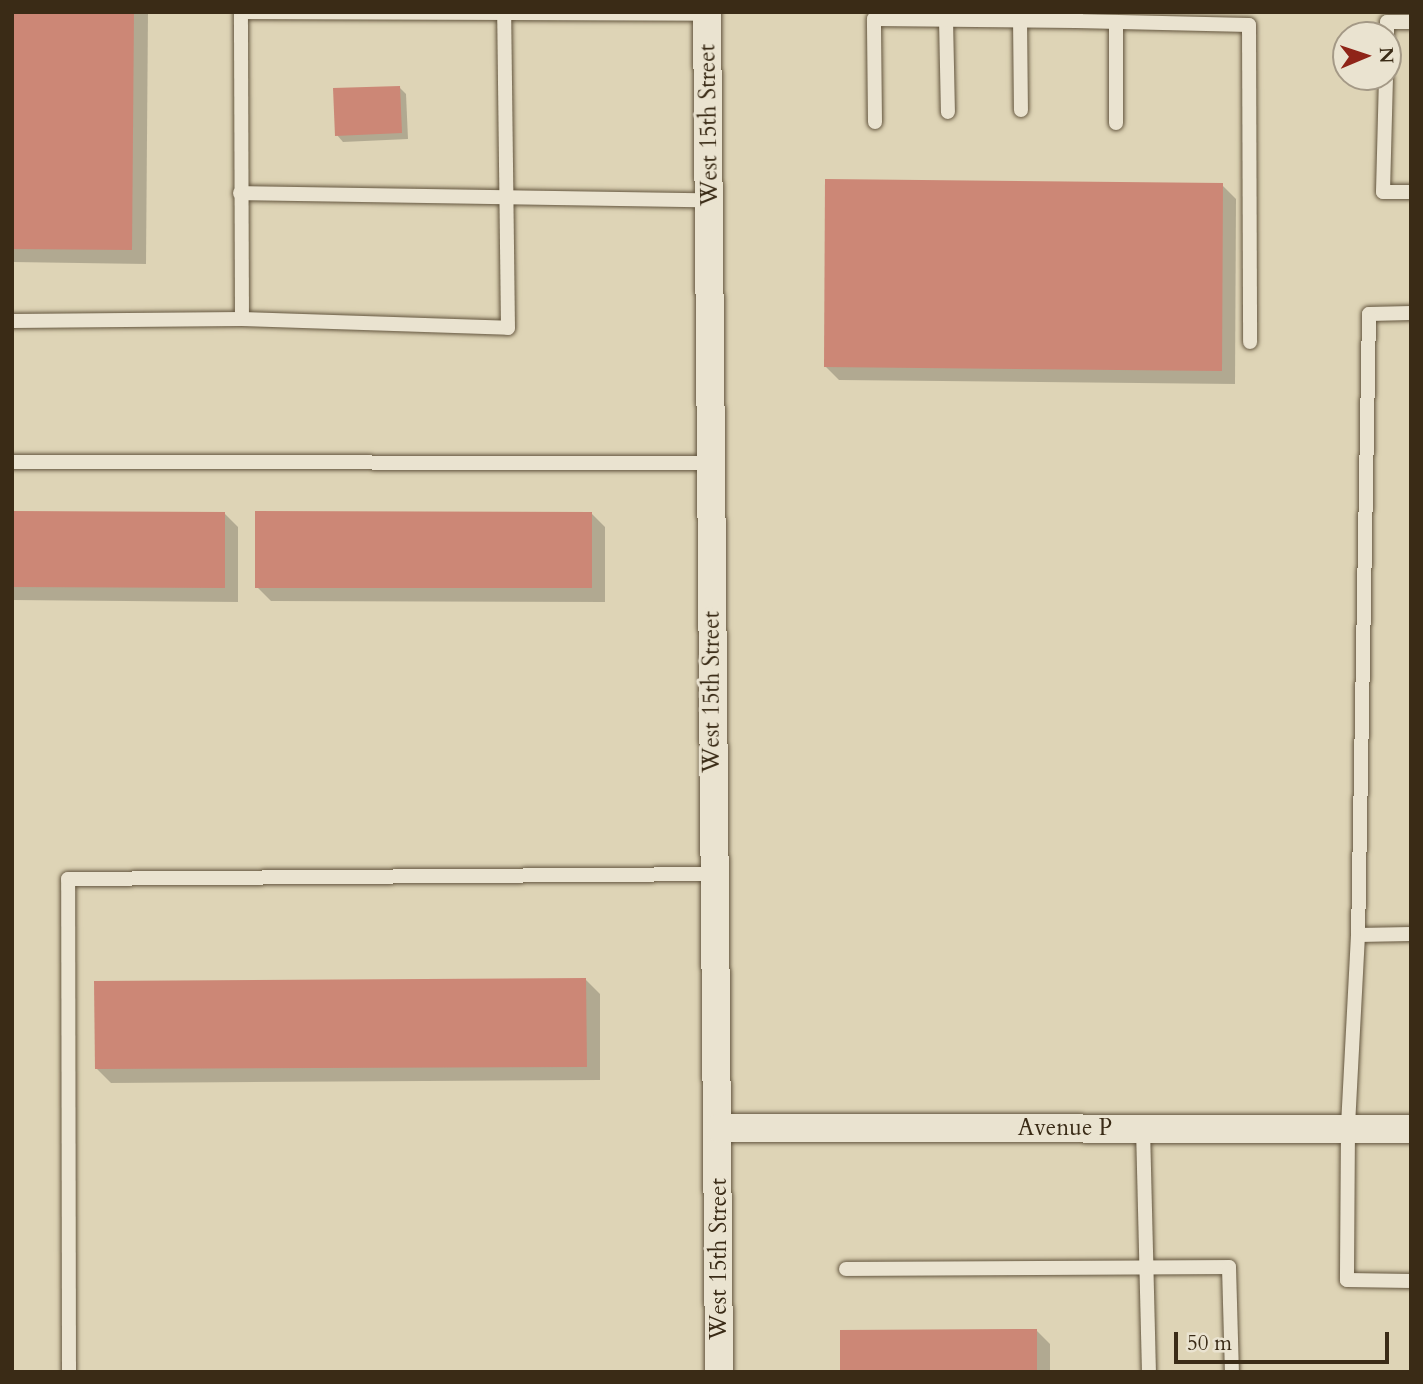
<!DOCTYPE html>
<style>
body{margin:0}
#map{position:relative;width:1423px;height:1384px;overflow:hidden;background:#ded4b6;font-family:Cardo,serif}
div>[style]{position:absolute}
.shadow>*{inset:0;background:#0003}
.building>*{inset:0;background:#cc8776}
.roads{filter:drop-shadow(0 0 2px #63553e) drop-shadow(0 0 2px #63553e)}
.lane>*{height:14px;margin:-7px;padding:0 7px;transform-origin:7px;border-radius:7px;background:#eae3d0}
.street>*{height:28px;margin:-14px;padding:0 14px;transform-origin:14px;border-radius:14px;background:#eae3d0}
span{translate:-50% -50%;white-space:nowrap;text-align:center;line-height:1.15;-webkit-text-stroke:6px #eae3d0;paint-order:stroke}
.street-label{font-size:23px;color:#3a2b16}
.frame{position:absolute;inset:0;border:14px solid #3a2b16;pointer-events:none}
.north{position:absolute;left:1332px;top:21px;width:70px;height:70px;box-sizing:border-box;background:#eae3d0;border:2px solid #a49986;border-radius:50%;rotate:88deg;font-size:19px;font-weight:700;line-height:28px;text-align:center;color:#3a2b16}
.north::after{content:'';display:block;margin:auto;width:24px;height:32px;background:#8f2418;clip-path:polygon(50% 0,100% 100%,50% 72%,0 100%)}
.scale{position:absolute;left:1174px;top:1332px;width:215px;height:32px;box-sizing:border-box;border:4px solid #3a2b16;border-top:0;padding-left:9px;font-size:21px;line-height:24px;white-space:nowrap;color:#3a2b16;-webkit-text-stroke:5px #eae3d0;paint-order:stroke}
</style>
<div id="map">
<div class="shadow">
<div style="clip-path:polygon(12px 12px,148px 12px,146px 264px,12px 262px)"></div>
<div style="clip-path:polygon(399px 87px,406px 94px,408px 139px,343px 142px,337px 135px)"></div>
<div style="clip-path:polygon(1222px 185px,1236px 199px,1235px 384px,839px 380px,825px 366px)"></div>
<div style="clip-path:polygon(12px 512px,224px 513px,238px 527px,238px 602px,12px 600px)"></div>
<div style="clip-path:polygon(591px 513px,605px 527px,605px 602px,271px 601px,257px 587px)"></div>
<div style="clip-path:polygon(586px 980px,600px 994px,600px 1080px,111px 1083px,97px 1069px)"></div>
<div style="clip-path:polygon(1036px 1330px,1050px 1344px,1050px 1372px,842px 1372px)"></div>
</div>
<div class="building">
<div style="clip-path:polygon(12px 12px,134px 12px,132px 250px,12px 249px)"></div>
<div style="clip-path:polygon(400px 86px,402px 133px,335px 136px,333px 88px)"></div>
<div style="clip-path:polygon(825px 179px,1223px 183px,1222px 371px,824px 367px)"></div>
<div style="clip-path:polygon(12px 511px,225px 512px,225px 588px,12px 587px)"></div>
<div style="clip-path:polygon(255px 511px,592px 512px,592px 588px,255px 588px)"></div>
<div style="clip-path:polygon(586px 978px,587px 1067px,95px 1069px,94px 981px)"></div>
<div style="clip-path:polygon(1037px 1329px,1037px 1372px,840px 1372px,840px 1330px)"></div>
</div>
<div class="roads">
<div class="lane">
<div style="left:1020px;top:18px;width:92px;rotate:89.4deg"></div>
<div style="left:946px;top:19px;width:93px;rotate:88.8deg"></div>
<div style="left:1076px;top:21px;width:173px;rotate:1.3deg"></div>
<div style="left:1249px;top:25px;width:317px;rotate:89.8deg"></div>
<div style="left:1116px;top:24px;width:99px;rotate:90deg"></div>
<div style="left:1387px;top:35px;width:13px;rotate:-90deg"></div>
<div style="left:1387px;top:22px;width:24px"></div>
<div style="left:1386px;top:77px;width:115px;rotate:91.5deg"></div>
<div style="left:1383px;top:192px;width:28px"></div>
<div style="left:875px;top:122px;width:103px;rotate:-90.6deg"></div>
<div style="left:874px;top:19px;width:202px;rotate:0.6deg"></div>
<div style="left:1076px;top:21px;width:7px;rotate:-90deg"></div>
<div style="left:240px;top:193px;width:469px;rotate:0.9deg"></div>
<div style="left:1411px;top:313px;width:42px;rotate:178.6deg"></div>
<div style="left:1369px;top:314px;width:621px;rotate:91.01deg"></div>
<div style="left:1358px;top:935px;width:53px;rotate:-1.1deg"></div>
<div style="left:242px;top:319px;width:307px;rotate:-90.2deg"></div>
<div style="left:241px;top:12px;width:466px;rotate:0.2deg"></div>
<div style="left:12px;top:321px;width:230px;rotate:-0.5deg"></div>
<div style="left:242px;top:319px;width:266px;rotate:1.9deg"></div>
<div style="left:508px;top:328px;width:315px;rotate:-90.7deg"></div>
<div style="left:12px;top:462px;width:699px;rotate:0.08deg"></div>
<div style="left:1358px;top:935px;width:193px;rotate:93deg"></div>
<div style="left:1348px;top:1128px;width:152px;rotate:90.4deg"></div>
<div style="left:1347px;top:1280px;width:64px;rotate:0.9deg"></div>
<div style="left:1143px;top:1128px;width:244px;rotate:88.6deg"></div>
<div style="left:846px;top:1269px;width:383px;rotate:-0.3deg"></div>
<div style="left:1229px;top:1267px;width:105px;rotate:88.4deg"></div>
<div style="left:69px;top:1372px;width:493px;rotate:-90.1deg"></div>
<div style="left:68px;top:879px;width:646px;rotate:-0.44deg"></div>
</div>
<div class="street">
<div style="left:707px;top:12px;width:1360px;rotate:89.49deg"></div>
<div style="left:719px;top:1128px;width:692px;rotate:0.08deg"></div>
</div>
</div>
<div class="street-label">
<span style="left:709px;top:125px;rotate:-91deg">West 15th Street</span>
<span style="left:712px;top:692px;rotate:-90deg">West 15th Street</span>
<span style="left:1065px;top:1128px">Avenue P</span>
<span style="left:719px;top:1259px;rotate:-90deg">West 15th Street</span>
</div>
<div class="frame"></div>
<div class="north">N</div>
<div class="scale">50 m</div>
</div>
